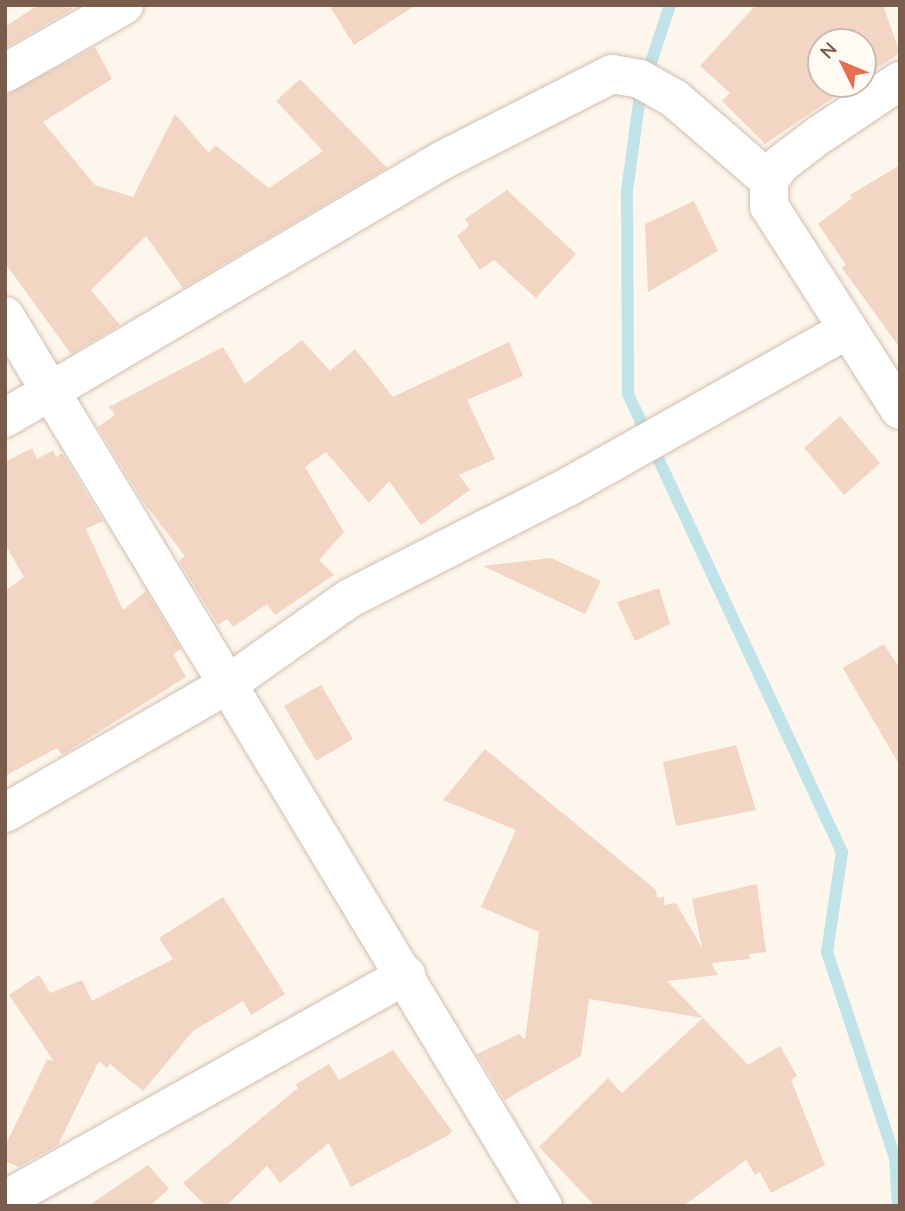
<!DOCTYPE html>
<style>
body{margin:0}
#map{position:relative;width:905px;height:1211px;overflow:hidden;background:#fdf6ec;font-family:Quicksand,sans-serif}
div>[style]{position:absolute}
.stream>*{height:12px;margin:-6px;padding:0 6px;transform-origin:6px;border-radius:6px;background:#bfe3e8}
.building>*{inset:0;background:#f3d5c3}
.roads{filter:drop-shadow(0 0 2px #d1beb0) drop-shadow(0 0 2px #d1beb0)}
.minor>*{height:38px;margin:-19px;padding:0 19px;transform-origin:19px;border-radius:19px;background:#fff}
span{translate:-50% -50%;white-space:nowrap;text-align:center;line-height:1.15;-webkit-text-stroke:5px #fffaf3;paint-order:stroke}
.frame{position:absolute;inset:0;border:7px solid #7a5c4d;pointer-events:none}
.north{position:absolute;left:807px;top:28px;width:70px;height:70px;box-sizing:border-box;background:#fffaf3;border:2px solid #cabbb1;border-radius:50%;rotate:313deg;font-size:19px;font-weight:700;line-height:28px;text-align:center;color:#7a5c4d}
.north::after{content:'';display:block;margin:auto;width:24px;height:32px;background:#e76f51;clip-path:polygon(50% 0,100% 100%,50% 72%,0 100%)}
</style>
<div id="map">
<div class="stream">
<div style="left:670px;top:5px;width:96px;rotate:108.2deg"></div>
<div style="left:640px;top:96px;width:96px;rotate:97.8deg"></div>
<div style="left:627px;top:191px;width:203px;rotate:89.7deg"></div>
<div style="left:628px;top:394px;width:506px;rotate:64.96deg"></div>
<div style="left:842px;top:852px;width:101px;rotate:98.5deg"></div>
<div style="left:827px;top:952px;width:217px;rotate:71.7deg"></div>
<div style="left:895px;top:1158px;width:48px;rotate:86.4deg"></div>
</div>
<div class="building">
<div style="clip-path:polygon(38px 5px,74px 8px,5px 48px,5px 27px)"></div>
<div style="clip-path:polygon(329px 5px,416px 5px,354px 45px)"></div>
<div style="clip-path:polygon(756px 5px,883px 5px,900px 53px,863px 77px,863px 42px,821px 42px,821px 84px,853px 84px,765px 144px,722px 101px,730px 93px,700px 66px)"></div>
<div style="clip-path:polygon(95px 47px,112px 79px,43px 122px,95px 185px,133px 197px,175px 114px,209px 153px,215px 145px,269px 188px,323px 151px,276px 101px,300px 79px,387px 168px,183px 288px,146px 236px,91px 290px,120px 325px,71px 354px,5px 263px,5px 95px)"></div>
<div style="clip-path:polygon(900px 165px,900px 348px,842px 268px,846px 265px,818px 224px,852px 198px,850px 195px)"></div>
<div style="clip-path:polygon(507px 190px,576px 254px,536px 298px,494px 260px,480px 270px,457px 236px,469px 226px,465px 219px)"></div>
<div style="clip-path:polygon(694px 201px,718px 251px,648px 292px,645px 224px)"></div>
<div style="clip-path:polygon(302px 340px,330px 371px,355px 349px,393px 397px,509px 342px,523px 376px,467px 400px,495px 459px,459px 475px,470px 490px,421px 525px,389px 481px,369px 503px,326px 452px,305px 467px,344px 532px,319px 560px,334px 575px,275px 615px,267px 604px,233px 627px,227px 619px,218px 625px,179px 561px,185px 556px,144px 503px,98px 427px,115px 415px,109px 407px,223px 347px,245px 384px)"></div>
<div style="clip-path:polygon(840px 416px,880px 463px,844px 495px,804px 448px)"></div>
<div style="clip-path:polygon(32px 448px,37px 459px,53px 450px,56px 457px,62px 453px,103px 521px,86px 529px,123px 610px,146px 591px,181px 649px,173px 654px,186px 677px,62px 755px,57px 748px,5px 776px,5px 591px,24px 577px,5px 544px,5px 462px)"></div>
<div style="clip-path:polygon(551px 558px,601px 581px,585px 614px,483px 566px)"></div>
<div style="clip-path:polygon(659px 588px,670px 624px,635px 641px,617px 602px)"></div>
<div style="clip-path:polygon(884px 644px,900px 669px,900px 766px,843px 668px)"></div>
<div style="clip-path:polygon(321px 685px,353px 739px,316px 761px,284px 706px)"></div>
<div style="clip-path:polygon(736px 745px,756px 810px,676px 826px,663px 762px)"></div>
<div style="clip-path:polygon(485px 749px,656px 890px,657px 898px,664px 897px,664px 905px,676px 903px,702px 948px,692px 899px,757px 884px,766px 952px,749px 954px,750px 959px,711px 963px,718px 975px,667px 981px,703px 1018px,589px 999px,581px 1056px,505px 1100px,477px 1054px,519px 1034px,525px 1040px,539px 932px,481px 907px,516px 830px,443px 800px)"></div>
<div style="clip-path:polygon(223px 897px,285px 994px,251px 1015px,243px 1001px,193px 1031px,143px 1091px,110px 1064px,107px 1068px,99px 1061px,58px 1145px,19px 1167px,5px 1161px,5px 1146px,47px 1060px,53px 1060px,9px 995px,39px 975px,50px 993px,82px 980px,92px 1001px,173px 959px,159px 938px)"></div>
<div style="clip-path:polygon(703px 1018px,748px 1065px,780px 1046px,797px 1076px,791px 1080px,825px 1165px,771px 1193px,760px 1172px,755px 1175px,746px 1160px,683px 1206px,595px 1206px,539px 1147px,608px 1078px,622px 1093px)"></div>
<div style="clip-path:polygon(393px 1050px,452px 1131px,447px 1136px,351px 1187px,329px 1143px,280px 1183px,267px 1166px,226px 1206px,206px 1206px,183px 1183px,298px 1088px,296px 1084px,329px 1064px,339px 1080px)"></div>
<div style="clip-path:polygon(148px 1165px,169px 1189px,150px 1206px,88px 1206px)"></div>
</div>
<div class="roads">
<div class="minor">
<div style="left:5px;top:73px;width:137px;rotate:-29.7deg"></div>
<div style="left:900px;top:81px;width:97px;rotate:146.3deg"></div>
<div style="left:819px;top:135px;width:48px;rotate:142.7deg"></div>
<div style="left:781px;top:164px;width:20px;rotate:127deg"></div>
<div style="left:769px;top:180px;width:26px;rotate:90deg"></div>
<div style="left:769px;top:206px;width:242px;rotate:57.3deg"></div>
<div style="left:5px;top:316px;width:1040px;rotate:58.85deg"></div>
<div style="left:5px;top:418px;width:506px;rotate:-30.52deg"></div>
<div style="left:441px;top:161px;width:192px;rotate:-27deg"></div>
<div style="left:612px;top:74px;width:28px;rotate:10deg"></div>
<div style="left:640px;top:79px;width:40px;rotate:29.7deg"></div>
<div style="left:675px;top:99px;width:124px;rotate:40.8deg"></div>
<div style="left:5px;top:813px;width:258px;rotate:-30deg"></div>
<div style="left:228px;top:684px;width:149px;rotate:-35.2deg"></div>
<div style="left:350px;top:598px;width:242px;rotate:-27deg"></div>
<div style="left:566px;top:488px;width:322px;rotate:-29.4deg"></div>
<div style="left:5px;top:1200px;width:460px;rotate:-29.3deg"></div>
</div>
</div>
<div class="frame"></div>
<div class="north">N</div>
</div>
